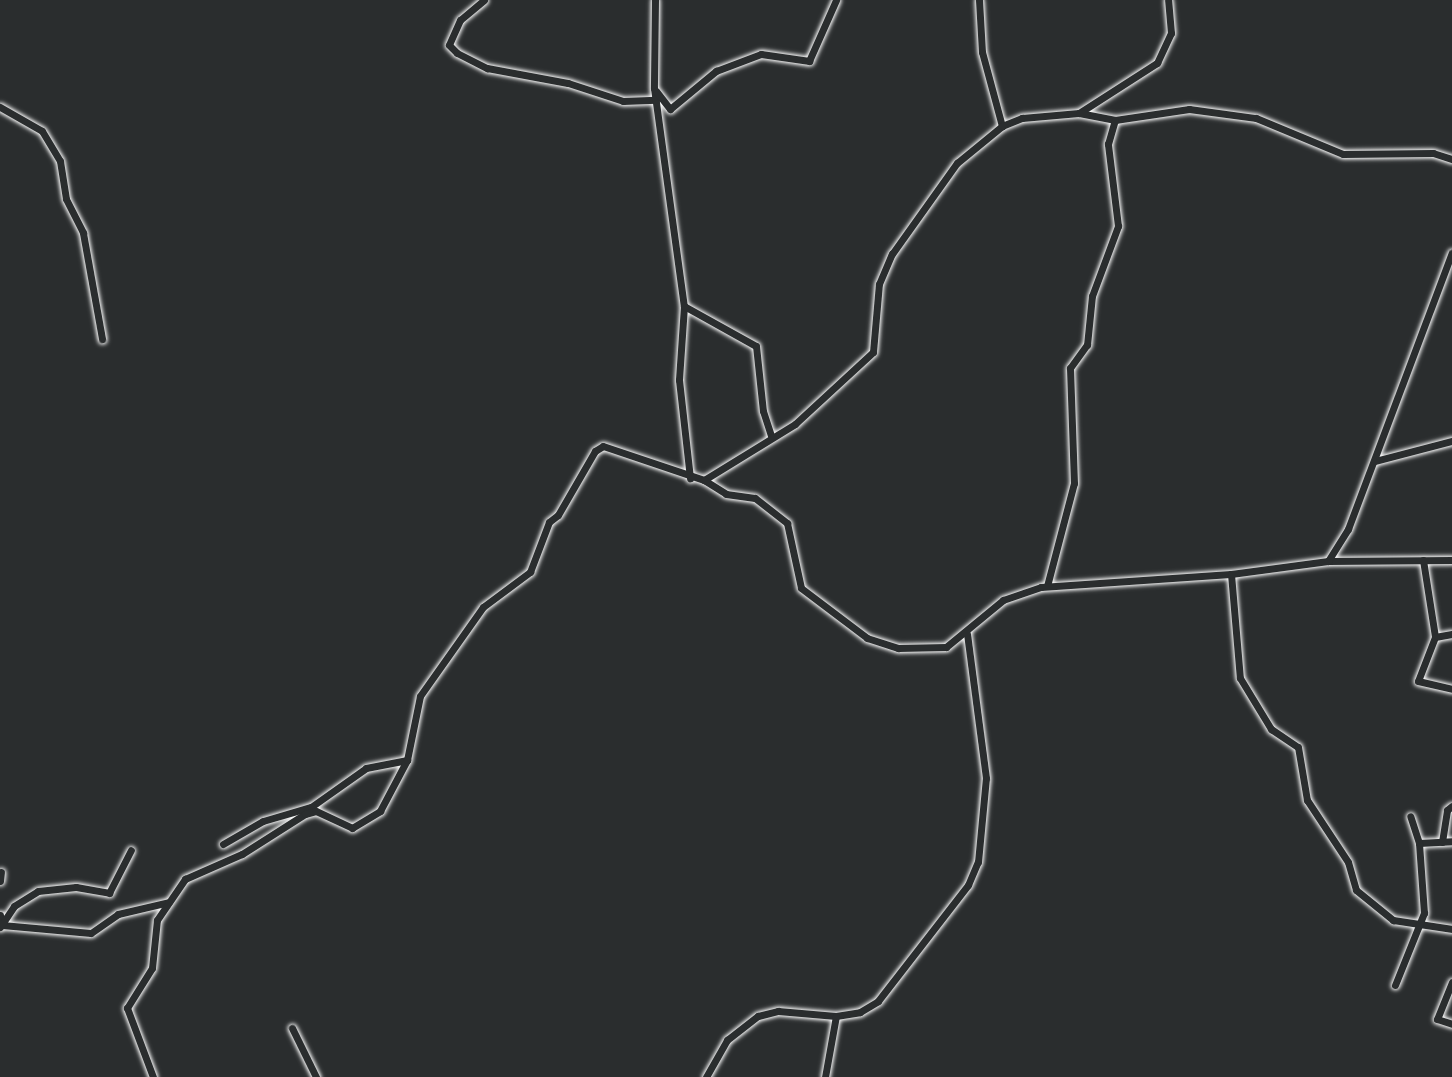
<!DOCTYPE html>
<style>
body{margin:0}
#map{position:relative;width:1452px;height:1077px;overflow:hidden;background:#2a2d2e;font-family:"Comic Neue",sans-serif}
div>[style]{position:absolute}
.roads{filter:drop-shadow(0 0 2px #fff) drop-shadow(0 0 2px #fff)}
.street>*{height:7px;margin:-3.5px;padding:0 3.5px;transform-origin:3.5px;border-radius:3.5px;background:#2a2d2e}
span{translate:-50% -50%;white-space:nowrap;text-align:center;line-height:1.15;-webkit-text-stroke:6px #2a2d2e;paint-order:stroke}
</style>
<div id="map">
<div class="roads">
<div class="street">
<div style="left:484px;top:0;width:31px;rotate:140deg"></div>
<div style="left:460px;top:20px;width:27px;rotate:114deg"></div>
<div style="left:449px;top:45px;width:11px;rotate:45deg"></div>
<div style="left:457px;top:53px;width:34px;rotate:27deg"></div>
<div style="left:487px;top:68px;width:82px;rotate:10.5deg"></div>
<div style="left:568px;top:83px;width:58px;rotate:18.1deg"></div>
<div style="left:623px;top:101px;width:33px;rotate:-2deg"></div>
<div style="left:655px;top:0;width:88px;rotate:90.7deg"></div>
<div style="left:654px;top:88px;width:220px;rotate:82.2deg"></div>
<div style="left:684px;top:306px;width:74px;rotate:93.9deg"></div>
<div style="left:679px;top:380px;width:99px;rotate:83.6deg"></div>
<div style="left:979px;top:0;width:52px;rotate:86.7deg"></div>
<div style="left:982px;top:52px;width:77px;rotate:74.9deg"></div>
<div style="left:656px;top:91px;width:23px;rotate:52deg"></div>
<div style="left:670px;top:109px;width:60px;rotate:-39.6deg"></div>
<div style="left:716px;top:71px;width:48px;rotate:-20.7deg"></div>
<div style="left:761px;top:54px;width:49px;rotate:8.3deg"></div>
<div style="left:809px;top:61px;width:67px;rotate:-66.1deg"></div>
<div style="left:0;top:107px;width:48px;rotate:29.7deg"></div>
<div style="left:42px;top:131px;width:35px;rotate:59deg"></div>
<div style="left:60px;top:161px;width:38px;rotate:81deg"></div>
<div style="left:66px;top:199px;width:38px;rotate:63deg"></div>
<div style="left:83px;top:233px;width:108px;rotate:79.8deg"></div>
<div style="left:1079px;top:113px;width:93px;rotate:-32.7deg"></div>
<div style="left:1157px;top:63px;width:33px;rotate:-65deg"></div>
<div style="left:1171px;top:33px;width:33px;rotate:-95deg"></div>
<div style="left:684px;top:306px;width:82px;rotate:29.1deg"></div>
<div style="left:756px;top:346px;width:65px;rotate:83.9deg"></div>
<div style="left:763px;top:411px;width:28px;rotate:72deg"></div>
<div style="left:1375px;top:461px;width:80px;rotate:-14.6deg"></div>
<div style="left:704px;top:480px;width:107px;rotate:-31.6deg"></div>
<div style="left:795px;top:424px;width:106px;rotate:-42.7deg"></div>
<div style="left:873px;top:352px;width:68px;rotate:-85deg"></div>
<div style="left:879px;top:284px;width:33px;rotate:-67deg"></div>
<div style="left:892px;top:254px;width:112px;rotate:-54.5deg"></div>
<div style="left:957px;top:163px;width:58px;rotate:-39.4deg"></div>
<div style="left:1002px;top:126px;width:22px;rotate:-22deg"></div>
<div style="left:1022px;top:118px;width:57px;rotate:-5deg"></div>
<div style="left:1079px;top:113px;width:37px;rotate:11deg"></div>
<div style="left:1115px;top:120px;width:75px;rotate:-8.5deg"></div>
<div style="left:1189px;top:109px;width:68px;rotate:7.7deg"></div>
<div style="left:1256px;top:118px;width:94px;rotate:22.5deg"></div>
<div style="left:1343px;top:154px;width:90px;rotate:-0.6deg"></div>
<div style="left:1433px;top:153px;width:20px;rotate:18deg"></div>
<div style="left:1423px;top:560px;width:78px;rotate:81.1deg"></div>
<div style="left:1435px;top:637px;width:47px;rotate:111.1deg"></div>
<div style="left:1418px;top:681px;width:35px;rotate:13deg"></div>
<div style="left:1328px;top:561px;width:124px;rotate:-0.5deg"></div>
<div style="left:1231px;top:574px;width:104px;rotate:85.1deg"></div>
<div style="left:1240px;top:678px;width:60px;rotate:58.7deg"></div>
<div style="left:1271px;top:729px;width:32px;rotate:34deg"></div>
<div style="left:1298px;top:747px;width:54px;rotate:80.4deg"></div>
<div style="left:1307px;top:800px;width:74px;rotate:56.5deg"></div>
<div style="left:1348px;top:862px;width:29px;rotate:74deg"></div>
<div style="left:1356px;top:890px;width:48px;rotate:39deg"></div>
<div style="left:1393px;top:920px;width:60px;rotate:8.7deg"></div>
<div style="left:1047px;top:586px;width:106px;rotate:-75.3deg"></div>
<div style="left:1074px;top:483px;width:115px;rotate:-92deg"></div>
<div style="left:1070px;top:368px;width:29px;rotate:-54deg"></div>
<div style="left:1087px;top:345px;width:49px;rotate:-84.2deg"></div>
<div style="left:1092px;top:296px;width:75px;rotate:-69.6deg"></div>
<div style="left:1118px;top:226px;width:83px;rotate:-97deg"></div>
<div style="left:1108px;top:144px;width:25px;rotate:-74deg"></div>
<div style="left:1435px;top:637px;width:17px;rotate:-10deg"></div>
<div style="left:1442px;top:842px;width:32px;rotate:-81deg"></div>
<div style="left:1447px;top:810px;width:6px;rotate:-39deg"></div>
<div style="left:1419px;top:843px;width:33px;rotate:-3deg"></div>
<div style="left:223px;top:844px;width:46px;rotate:-29.9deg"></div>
<div style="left:263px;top:821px;width:50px;rotate:-16.3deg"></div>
<div style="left:311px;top:807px;width:67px;rotate:-35.3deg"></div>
<div style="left:366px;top:768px;width:42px;rotate:-11deg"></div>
<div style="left:0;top:881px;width:9px;rotate:-84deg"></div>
<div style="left:0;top:915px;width:10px;rotate:79deg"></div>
<div style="left:2px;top:925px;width:89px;rotate:5.1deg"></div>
<div style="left:91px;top:933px;width:33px;rotate:-35deg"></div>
<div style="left:118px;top:914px;width:52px;rotate:-13.2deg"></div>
<div style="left:0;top:927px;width:25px;rotate:-56deg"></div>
<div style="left:14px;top:906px;width:28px;rotate:-32deg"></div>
<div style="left:38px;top:891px;width:38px;rotate:-6deg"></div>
<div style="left:76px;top:887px;width:34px;rotate:10deg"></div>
<div style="left:109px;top:893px;width:48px;rotate:-62.9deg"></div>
<div style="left:1452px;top:982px;width:40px;rotate:112deg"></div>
<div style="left:1437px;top:1019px;width:16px;rotate:18deg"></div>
<div style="left:1395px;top:985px;width:78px;rotate:-68.1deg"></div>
<div style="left:1424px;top:913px;width:70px;rotate:-94.1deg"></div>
<div style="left:1419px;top:843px;width:28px;rotate:-108deg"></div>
<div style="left:292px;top:1028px;width:55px;rotate:63.9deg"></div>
<div style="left:153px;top:1077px;width:74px;rotate:-110.6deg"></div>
<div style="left:127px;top:1008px;width:47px;rotate:-58deg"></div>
<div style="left:152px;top:968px;width:48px;rotate:-84.1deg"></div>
<div style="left:157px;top:920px;width:50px;rotate:-55.7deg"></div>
<div style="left:185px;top:879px;width:62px;rotate:-23.7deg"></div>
<div style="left:242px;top:854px;width:75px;rotate:-32.4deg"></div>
<div style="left:305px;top:814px;width:11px;rotate:-15deg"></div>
<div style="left:316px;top:811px;width:40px;rotate:25deg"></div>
<div style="left:352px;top:828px;width:33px;rotate:-31deg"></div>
<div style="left:380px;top:811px;width:58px;rotate:-62.1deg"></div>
<div style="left:407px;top:760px;width:65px;rotate:-78.5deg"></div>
<div style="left:420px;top:696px;width:109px;rotate:-54.7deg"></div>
<div style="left:483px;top:607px;width:59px;rotate:-36.7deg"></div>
<div style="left:530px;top:572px;width:53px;rotate:-69.2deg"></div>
<div style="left:549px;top:522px;width:11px;rotate:-38deg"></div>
<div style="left:558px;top:515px;width:74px;rotate:-60deg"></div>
<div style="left:595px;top:451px;width:9px;rotate:-32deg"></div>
<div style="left:603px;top:446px;width:107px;rotate:18.6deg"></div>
<div style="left:704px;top:480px;width:26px;rotate:32deg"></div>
<div style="left:726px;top:494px;width:29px;rotate:8deg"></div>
<div style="left:755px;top:498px;width:41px;rotate:38deg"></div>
<div style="left:787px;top:523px;width:66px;rotate:77.8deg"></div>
<div style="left:801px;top:588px;width:83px;rotate:37.1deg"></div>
<div style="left:867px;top:638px;width:33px;rotate:18deg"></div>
<div style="left:898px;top:648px;width:48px;rotate:-1.2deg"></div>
<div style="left:946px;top:647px;width:74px;rotate:-39.5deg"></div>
<div style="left:1003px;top:600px;width:40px;rotate:-18.9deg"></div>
<div style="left:1041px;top:587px;width:190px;rotate:-3.9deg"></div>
<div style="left:1231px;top:574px;width:98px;rotate:-7.6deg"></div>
<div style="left:1328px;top:561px;width:38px;rotate:-58deg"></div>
<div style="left:1348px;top:529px;width:295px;rotate:-69.4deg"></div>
<div style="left:706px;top:1077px;width:43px;rotate:-60.4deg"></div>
<div style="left:727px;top:1040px;width:39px;rotate:-38deg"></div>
<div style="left:758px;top:1016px;width:21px;rotate:-14deg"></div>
<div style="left:778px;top:1011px;width:58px;rotate:4.9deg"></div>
<div style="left:836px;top:1016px;width:24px;rotate:-9deg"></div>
<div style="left:860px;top:1012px;width:21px;rotate:-31deg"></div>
<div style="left:878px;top:1001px;width:147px;rotate:-52.2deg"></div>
<div style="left:968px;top:885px;width:25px;rotate:-67deg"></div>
<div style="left:978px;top:862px;width:84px;rotate:-84.6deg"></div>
<div style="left:986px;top:778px;width:145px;rotate:-97.5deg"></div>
<div style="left:825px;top:1077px;width:62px;rotate:-79.8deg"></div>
</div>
</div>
</div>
